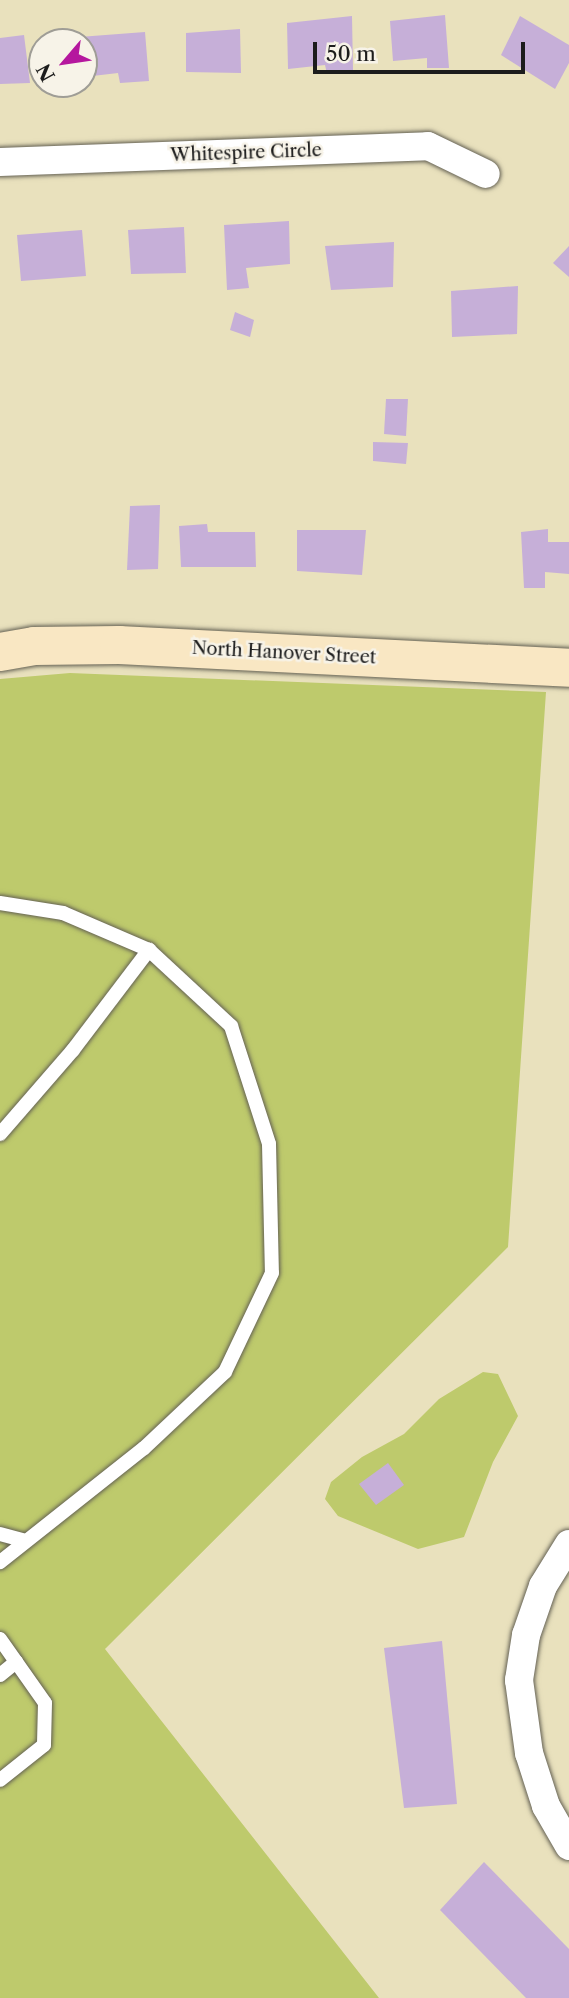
<!DOCTYPE html>
<style>
body{margin:0}
#map{position:relative;width:569px;height:1998px;overflow:hidden;background:#e9e1bd;font-family:"Libre Caslon Text",serif}
div>[style]{position:absolute}
.green>*{inset:0;background:#beca6c}
.building>*{inset:0;background:#c6afd8}
.roads{filter:drop-shadow(0 0 2px #646154) drop-shadow(0 0 2px #646154)}
.lane>*{height:14px;margin:-7px;padding:0 7px;transform-origin:7px;border-radius:7px;background:#fff}
.street>*{height:28px;margin:-14px;padding:0 14px;transform-origin:14px;border-radius:14px;background:#fff}
.secondary>*{height:38px;margin:-19px;padding:0 19px;transform-origin:19px;border-radius:19px;background:#f9e7c3}
span{translate:-50% -50%;white-space:nowrap;text-align:center;line-height:1.15;-webkit-text-stroke:5px #f7f3e8;paint-order:stroke}
.street-label{font-size:18px;color:#1c1c1c}
.north{position:absolute;left:28px;top:28px;width:70px;height:70px;box-sizing:border-box;background:#f7f3e8;border:2px solid #9f9d96;border-radius:50%;rotate:241deg;font-size:19px;font-weight:700;line-height:28px;text-align:center;color:#1c1c1c}
.north::after{content:'';display:block;margin:auto;width:24px;height:32px;background:#b5179e;clip-path:polygon(50% 0,100% 100%,50% 72%,0 100%)}
.scale{position:absolute;left:313px;top:42px;width:212px;height:32px;box-sizing:border-box;border:4px solid #1c1c1c;border-top:0;padding-left:9px;font-size:21px;line-height:24px;white-space:nowrap;color:#1c1c1c;-webkit-text-stroke:5px #f7f3e8;paint-order:stroke}
</style>
<div id="map">
<div class="green">
<div style="clip-path:polygon(70px 673px,546px 692px,508px 1247px,105px 1649px,379px 1998px,0 1998px,0 679px)"></div>
<div style="clip-path:polygon(483px 1372px,498px 1374px,518px 1416px,493px 1462px,464px 1537px,418px 1549px,338px 1516px,325px 1499px,331px 1482px,362px 1457px,404px 1434px,439px 1399px)"></div>
</div>
<div class="building">
<div style="clip-path:polygon(445px 15px,449px 68px,427px 68px,427px 58px,393px 61px,390px 21px)"></div>
<div style="clip-path:polygon(352px 16px,353px 70px,327px 74px,325px 65px,288px 69px,287px 23px)"></div>
<div style="clip-path:polygon(520px 16px,569px 45px,569px 63px,555px 89px,501px 55px)"></div>
<div style="clip-path:polygon(240px 29px,241px 73px,186px 72px,186px 33px)"></div>
<div style="clip-path:polygon(145px 32px,149px 81px,120px 83px,118px 73px,84px 77px,84px 42px,79px 37px)"></div>
<div style="clip-path:polygon(24px 35px,30px 83px,0 84px,0 38px)"></div>
<div style="clip-path:polygon(289px 221px,290px 264px,246px 268px,249px 288px,227px 290px,224px 225px)"></div>
<div style="clip-path:polygon(184px 227px,186px 273px,131px 274px,128px 230px)"></div>
<div style="clip-path:polygon(82px 230px,86px 276px,21px 281px,17px 235px)"></div>
<div style="clip-path:polygon(394px 242px,393px 287px,331px 290px,325px 246px)"></div>
<div style="clip-path:polygon(569px 246px,569px 277px,553px 263px)"></div>
<div style="clip-path:polygon(518px 286px,517px 334px,452px 337px,451px 291px)"></div>
<div style="clip-path:polygon(235px 312px,254px 320px,250px 337px,230px 330px)"></div>
<div style="clip-path:polygon(386px 399px,408px 399px,406px 436px,384px 434px)"></div>
<div style="clip-path:polygon(373px 442px,408px 443px,406px 464px,373px 461px)"></div>
<div style="clip-path:polygon(160px 505px,158px 569px,127px 570px,130px 506px)"></div>
<div style="clip-path:polygon(207px 524px,208px 532px,255px 532px,256px 567px,181px 567px,179px 526px)"></div>
<div style="clip-path:polygon(548px 529px,548px 542px,569px 542px,569px 574px,545px 572px,545px 588px,524px 588px,521px 532px)"></div>
<div style="clip-path:polygon(297px 530px,366px 530px,362px 575px,297px 571px)"></div>
<div style="clip-path:polygon(388px 1463px,404px 1485px,376px 1505px,359px 1484px)"></div>
<div style="clip-path:polygon(442px 1641px,457px 1804px,404px 1808px,384px 1648px)"></div>
<div style="clip-path:polygon(484px 1862px,569px 1949px,569px 1998px,526px 1998px,440px 1910px)"></div>
</div>
<div class="roads">
<div class="lane">
<div style="left:0;top:903px;width:64px;rotate:9deg"></div>
<div style="left:63px;top:913px;width:94px;rotate:23.3deg"></div>
<div style="left:149px;top:950px;width:112px;rotate:42.8deg"></div>
<div style="left:231px;top:1026px;width:124px;rotate:72.1deg"></div>
<div style="left:269px;top:1144px;width:129px;rotate:88.7deg"></div>
<div style="left:272px;top:1273px;width:110px;rotate:115.4deg"></div>
<div style="left:225px;top:1372px;width:111px;rotate:136.8deg"></div>
<div style="left:144px;top:1448px;width:184px;rotate:141.6deg"></div>
<div style="left:0;top:1134px;width:111px;rotate:-49deg"></div>
<div style="left:73px;top:1050px;width:126px;rotate:-52.8deg"></div>
<div style="left:0;top:1534px;width:24px;rotate:15deg"></div>
<div style="left:0;top:1639px;width:78px;rotate:54.9deg"></div>
<div style="left:45px;top:1703px;width:42px;rotate:91.4deg"></div>
<div style="left:44px;top:1745px;width:56px;rotate:141.5deg"></div>
<div style="left:0;top:1675px;width:21px;rotate:-39deg"></div>
</div>
<div class="street">
<div style="left:0;top:162px;width:428px;rotate:-2.1deg"></div>
<div style="left:428px;top:146px;width:64px;rotate:25.8deg"></div>
<div style="left:569px;top:1544px;width:49px;rotate:121.8deg"></div>
<div style="left:543px;top:1586px;width:52px;rotate:109.1deg"></div>
<div style="left:526px;top:1635px;width:46px;rotate:98.8deg"></div>
<div style="left:519px;top:1680px;width:74px;rotate:82.2deg"></div>
<div style="left:529px;top:1753px;width:56px;rotate:72.2deg"></div>
<div style="left:546px;top:1806px;width:46px;rotate:60.1deg"></div>
</div>
<div class="secondary">
<div style="left:0;top:652px;width:35px;rotate:-10deg"></div>
<div style="left:34px;top:646px;width:85px;rotate:-0.7deg"></div>
<div style="left:119px;top:645px;width:451px;rotate:2.9deg"></div>
</div>
</div>
<div class="street-label">
<span style="left:246px;top:153px;rotate:-2deg">Whitespire Circle</span>
<span style="left:284px;top:653px;rotate:3deg">North Hanover Street</span>
</div>
<div class="north">N</div>
<div class="scale">50 m</div>
</div>
